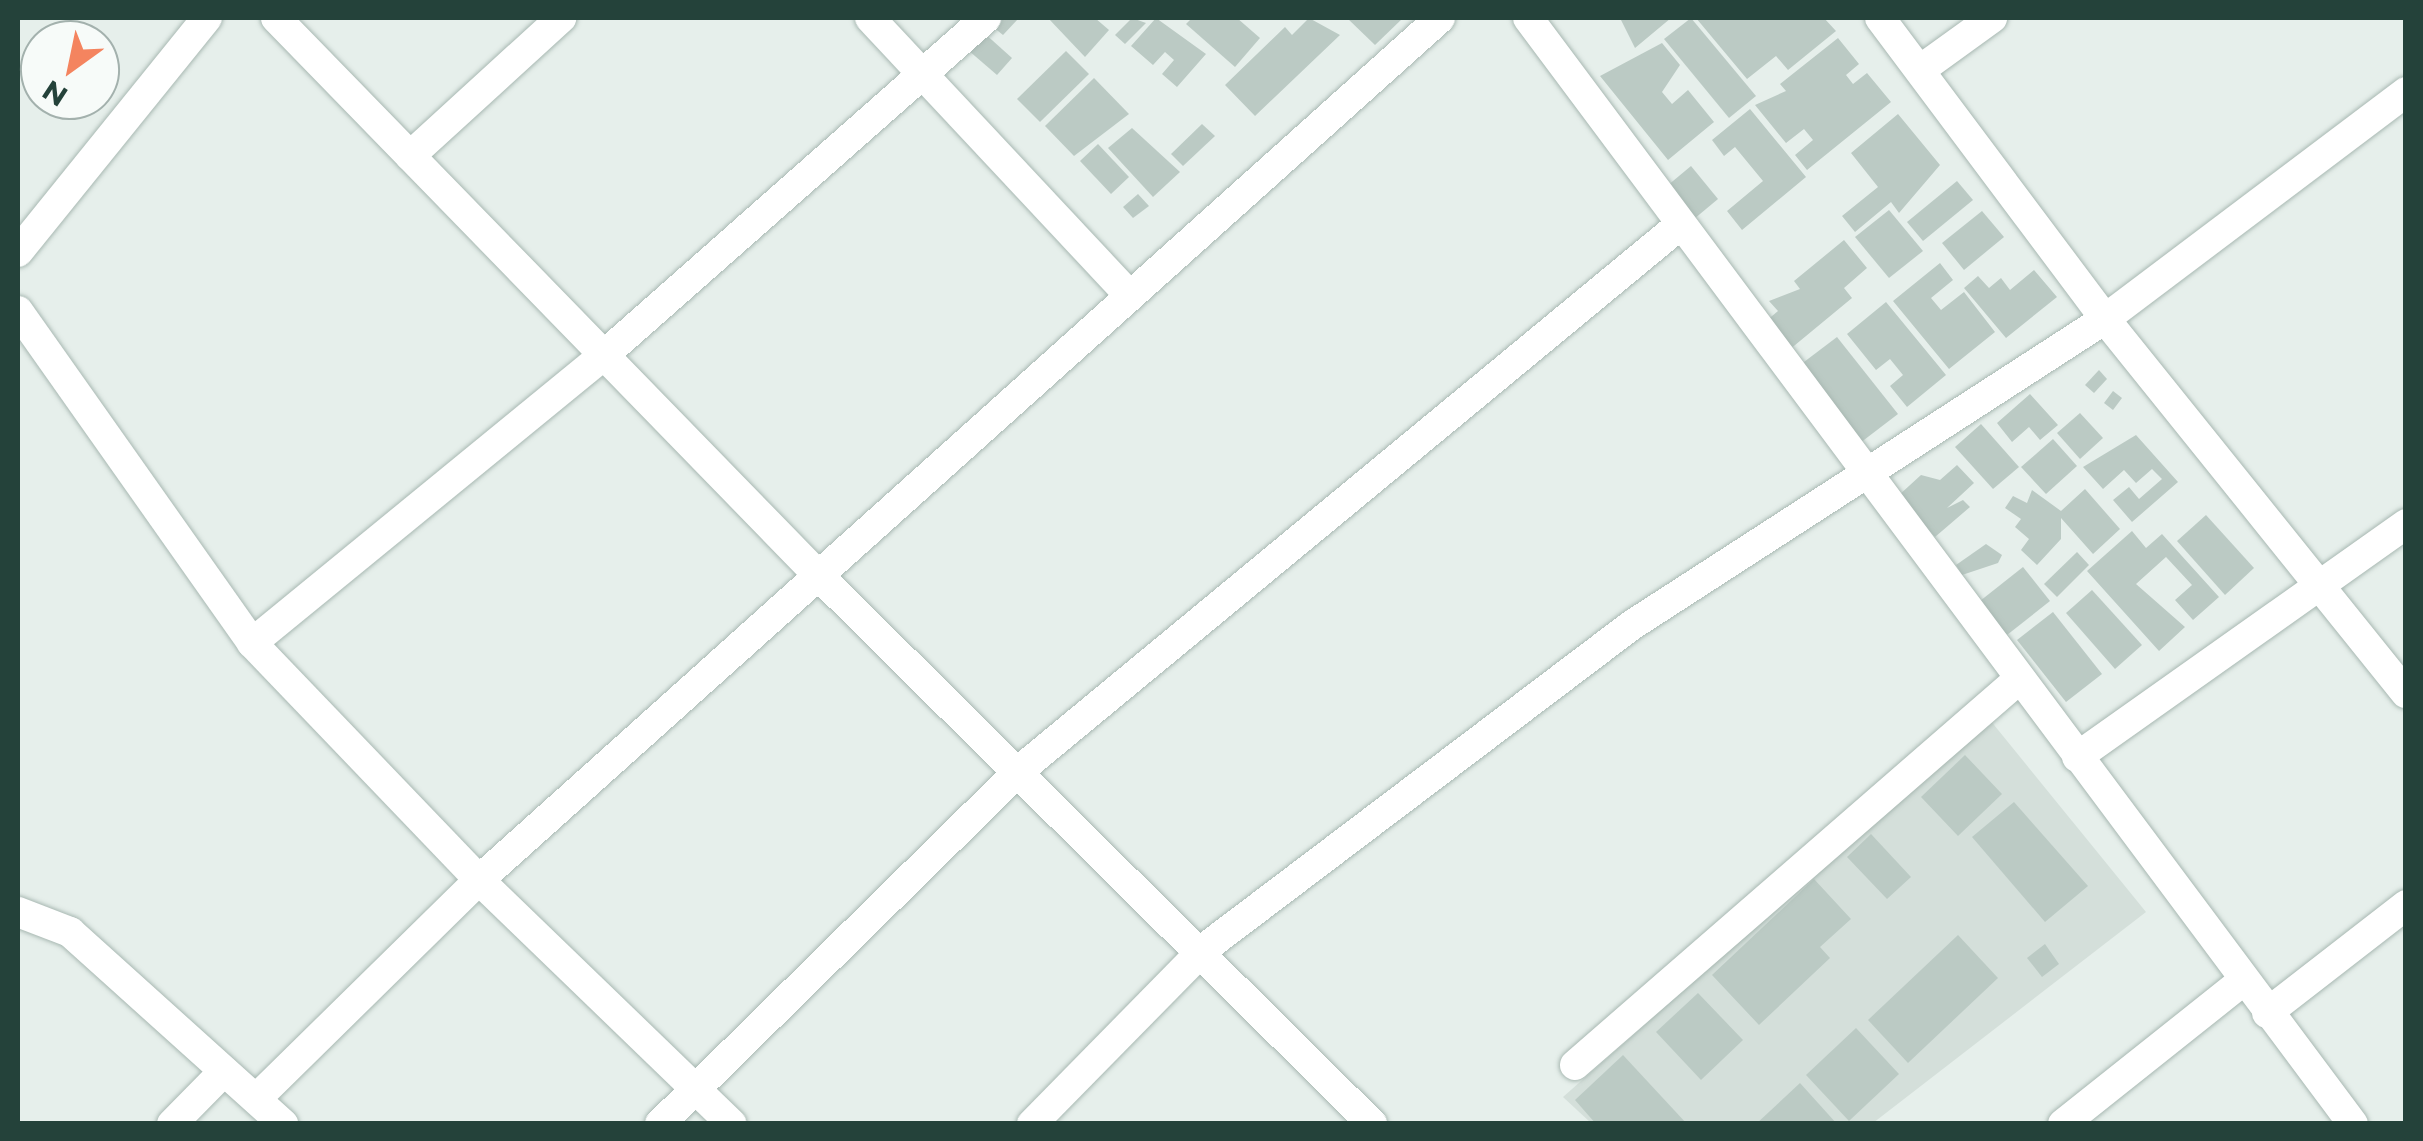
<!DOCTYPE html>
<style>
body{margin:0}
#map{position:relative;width:2423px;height:1141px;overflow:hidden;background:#e6efeb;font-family:Montserrat,sans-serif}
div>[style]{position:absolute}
.built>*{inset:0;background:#d4dfda}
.building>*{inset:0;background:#bbcac4}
.roads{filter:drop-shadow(0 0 2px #a8b8b2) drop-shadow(0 0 2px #a8b8b2)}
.minor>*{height:30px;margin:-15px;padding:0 15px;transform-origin:15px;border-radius:15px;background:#fff}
span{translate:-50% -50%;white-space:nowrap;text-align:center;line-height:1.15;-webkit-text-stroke:8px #f7fbf9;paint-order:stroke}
.frame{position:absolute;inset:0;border:20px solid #24423a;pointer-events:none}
.north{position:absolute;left:20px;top:20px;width:100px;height:100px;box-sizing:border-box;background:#f7fbf9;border:2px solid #a3b1ad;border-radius:50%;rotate:213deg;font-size:28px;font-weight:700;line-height:40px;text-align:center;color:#24423a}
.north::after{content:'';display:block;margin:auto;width:35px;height:45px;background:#f4845f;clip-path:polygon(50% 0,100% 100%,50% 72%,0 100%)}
</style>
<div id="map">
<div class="built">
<div style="clip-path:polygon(1990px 720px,2146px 912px,1873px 1123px,1591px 1123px,1563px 1097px)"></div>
</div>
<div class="building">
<div style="clip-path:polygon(982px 18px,1019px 18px,1003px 35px)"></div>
<div style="clip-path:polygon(1048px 18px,1095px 18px,1109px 30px,1085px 57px)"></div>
<div style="clip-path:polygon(1132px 18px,1146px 23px,1125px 44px,1115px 35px)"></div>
<div style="clip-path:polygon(1156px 18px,1206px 54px,1177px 87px,1162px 74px,1174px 60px,1165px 52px,1153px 65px,1131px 46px)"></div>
<div style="clip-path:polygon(1192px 18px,1237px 18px,1260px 38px,1235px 67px,1186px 24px)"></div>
<div style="clip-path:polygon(1309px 18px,1340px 35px,1255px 116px,1225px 85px,1285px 27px,1292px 35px)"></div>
<div style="clip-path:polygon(1347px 18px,1403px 18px,1375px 45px)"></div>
<div style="clip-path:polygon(1611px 18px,1671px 18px,1635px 48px,1620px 18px)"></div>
<div style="clip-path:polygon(1691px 18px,1756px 96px,1729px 118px,1664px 39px)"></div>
<div style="clip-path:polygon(1696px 18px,1824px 18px,1836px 31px,1788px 70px,1776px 56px,1747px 79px)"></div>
<div style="clip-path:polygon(983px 32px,1012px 58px,997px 75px,968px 50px)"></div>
<div style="clip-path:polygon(1838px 38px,1859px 64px,1846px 75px,1853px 84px,1867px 73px,1891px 102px,1807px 170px,1795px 155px,1813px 140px,1804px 129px,1786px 143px,1755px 105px,1786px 91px,1780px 84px)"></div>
<div style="clip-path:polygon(1662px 43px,1680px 65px,1662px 92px,1672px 104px,1688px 90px,1714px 122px,1668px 160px,1600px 76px)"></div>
<div style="clip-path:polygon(1066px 51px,1089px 74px,1040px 122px,1017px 99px)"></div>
<div style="clip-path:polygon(1094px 78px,1129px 114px,1074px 156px,1045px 126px)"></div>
<div style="clip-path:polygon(1750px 109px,1806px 177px,1742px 230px,1727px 211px,1763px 181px,1735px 147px,1724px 156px,1712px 140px)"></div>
<div style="clip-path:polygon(1898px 114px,1940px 165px,1899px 213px,1891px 202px,1855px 232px,1842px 216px,1878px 187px,1851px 153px)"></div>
<div style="clip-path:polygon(1202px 124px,1215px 136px,1183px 166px,1171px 154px)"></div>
<div style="clip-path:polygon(1132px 128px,1180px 172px,1153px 197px,1108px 148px)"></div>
<div style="clip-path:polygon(1098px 144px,1129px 177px,1111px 194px,1080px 161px)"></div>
<div style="clip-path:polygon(1691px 166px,1718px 199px,1688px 224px,1661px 191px)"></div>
<div style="clip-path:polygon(1957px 181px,1973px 200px,1923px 241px,1907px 222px)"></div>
<div style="clip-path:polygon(1138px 194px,1149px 206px,1133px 218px,1123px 207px)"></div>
<div style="clip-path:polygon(1889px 210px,1923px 251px,1889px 278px,1855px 237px)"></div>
<div style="clip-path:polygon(1982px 211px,2004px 237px,1964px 270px,1942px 243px)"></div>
<div style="clip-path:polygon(1844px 240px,1867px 268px,1844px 288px,1852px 298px,1783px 355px,1759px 327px,1778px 311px,1769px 301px,1800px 289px,1794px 281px)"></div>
<div style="clip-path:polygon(1940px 263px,1953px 280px,1931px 298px,1941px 310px,1964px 292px,1995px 332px,1949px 369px,1893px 301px)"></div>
<div style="clip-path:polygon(2034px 270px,2057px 297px,2006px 338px,1964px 288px,1978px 276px,1989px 288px,2001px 278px,2010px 290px)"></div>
<div style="clip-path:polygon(1886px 302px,1946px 375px,1907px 407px,1890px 386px,1903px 375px,1890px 359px,1876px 370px,1847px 334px)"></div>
<div style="clip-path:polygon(1837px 337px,1898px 414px,1860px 443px,1800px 365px)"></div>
<div style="clip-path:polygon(2099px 370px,2107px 379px,2094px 393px,2085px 385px)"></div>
<div style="clip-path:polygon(2113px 391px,2122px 398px,2113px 410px,2104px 403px)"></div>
<div style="clip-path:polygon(2030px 394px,2058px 425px,2040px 440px,2029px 427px,2012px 442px,1997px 423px)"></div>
<div style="clip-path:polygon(2080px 413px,2103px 438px,2080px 459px,2057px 433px)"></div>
<div style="clip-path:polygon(1981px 424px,2019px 467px,1993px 489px,1955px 447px)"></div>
<div style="clip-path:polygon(2136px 435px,2178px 482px,2132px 522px,2113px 500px,2129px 487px,2139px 499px,2162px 479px,2152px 469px,2136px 483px,2124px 470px,2103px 489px,2083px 467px)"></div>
<div style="clip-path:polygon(2053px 439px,2077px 466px,2046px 494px,2021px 467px)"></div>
<div style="clip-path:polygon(1957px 465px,1974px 483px,1947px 508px,1963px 500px,1970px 507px,1935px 537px,1898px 496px,1921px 475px,1940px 480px)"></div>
<div style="clip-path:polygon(2085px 489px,2120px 529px,2093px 554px,2061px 518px,2061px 539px,2037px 565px,2021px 550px,2029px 539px,2015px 527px,2021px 519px,2005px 508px,2013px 496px,2027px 503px,2032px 490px,2061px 511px)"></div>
<div style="clip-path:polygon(2206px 515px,2254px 568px,2225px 595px,2177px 541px)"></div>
<div style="clip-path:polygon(2132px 531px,2146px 548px,2162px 534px,2219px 597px,2193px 620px,2175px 600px,2192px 585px,2166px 557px,2136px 584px,2185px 627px,2159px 651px,2087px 571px)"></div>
<div style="clip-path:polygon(1986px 544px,2002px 555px,1998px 563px,1962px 575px,1956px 565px)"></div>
<div style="clip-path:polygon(2077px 552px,2089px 565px,2057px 597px,2044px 584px)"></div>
<div style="clip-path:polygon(2023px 567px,2050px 601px,2007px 635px,1980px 601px)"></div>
<div style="clip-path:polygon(2092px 590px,2142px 645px,2115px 669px,2066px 613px)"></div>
<div style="clip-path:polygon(2053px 612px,2102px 674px,2066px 702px,2017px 640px)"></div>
<div style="clip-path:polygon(1965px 755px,2002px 794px,1958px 836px,1921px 797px)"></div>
<div style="clip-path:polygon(2014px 802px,2088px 886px,2045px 922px,1972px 837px)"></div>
<div style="clip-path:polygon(1871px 834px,1911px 877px,1887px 899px,1847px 857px)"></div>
<div style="clip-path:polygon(1814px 879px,1851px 919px,1820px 947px,1830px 958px,1759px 1025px,1712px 975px)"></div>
<div style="clip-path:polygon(1958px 935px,1998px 978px,1908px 1063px,1868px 1020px)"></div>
<div style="clip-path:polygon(2045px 944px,2059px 964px,2042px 977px,2027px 958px)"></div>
<div style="clip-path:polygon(1698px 993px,1743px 1040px,1701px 1080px,1656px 1032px)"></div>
<div style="clip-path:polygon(1856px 1028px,1899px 1074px,1849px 1121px,1806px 1075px)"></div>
<div style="clip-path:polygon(1623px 1055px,1687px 1124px,1596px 1124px,1575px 1100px)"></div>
<div style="clip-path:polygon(1800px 1083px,1837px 1124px,1756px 1124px)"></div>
</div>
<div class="roads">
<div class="minor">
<div style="left:276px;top:18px;width:774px;rotate:45.78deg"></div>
<div style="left:816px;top:573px;width:783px;rotate:44.74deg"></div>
<div style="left:870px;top:18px;width:378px;rotate:46.9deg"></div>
<div style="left:1528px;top:18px;width:1380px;rotate:53.28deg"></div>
<div style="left:1880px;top:18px;width:376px;rotate:53.2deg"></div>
<div style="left:2105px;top:319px;width:480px;rotate:51.2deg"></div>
<div style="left:1920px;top:70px;width:89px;rotate:-35.8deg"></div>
<div style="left:410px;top:156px;width:205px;rotate:-42.4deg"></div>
<div style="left:18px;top:252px;width:301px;rotate:-51.1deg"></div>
<div style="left:18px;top:311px;width:406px;rotate:54.8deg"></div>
<div style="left:252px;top:643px;width:328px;rotate:46.2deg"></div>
<div style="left:479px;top:880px;width:351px;rotate:44deg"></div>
<div style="left:252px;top:643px;width:453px;rotate:-39.3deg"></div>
<div style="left:603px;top:356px;width:511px;rotate:-41.43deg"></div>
<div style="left:2077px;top:757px;width:403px;rotate:-35.3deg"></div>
<div style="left:18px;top:912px;width:56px;rotate:21deg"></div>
<div style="left:70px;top:932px;width:287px;rotate:42deg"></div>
<div style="left:2267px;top:1013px;width:176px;rotate:-37.8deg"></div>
<div style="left:1575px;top:1065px;width:588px;rotate:-41deg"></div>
<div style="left:256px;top:1099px;width:313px;rotate:-44.5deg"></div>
<div style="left:479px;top:880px;width:1291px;rotate:-41.89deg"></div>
<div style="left:172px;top:1124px;width:74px;rotate:-45.5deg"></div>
<div style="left:660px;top:1124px;width:505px;rotate:-44.52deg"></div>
<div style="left:1020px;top:770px;width:856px;rotate:-39.55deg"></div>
<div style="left:1032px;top:1124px;width:247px;rotate:-45.5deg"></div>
<div style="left:1205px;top:948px;width:535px;rotate:-37.11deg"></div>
<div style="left:1632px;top:625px;width:563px;rotate:-32.9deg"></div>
<div style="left:2105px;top:319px;width:377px;rotate:-37deg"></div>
<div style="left:2063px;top:1124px;width:230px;rotate:-38.5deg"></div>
</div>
</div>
<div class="frame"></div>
<div class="north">N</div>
</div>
